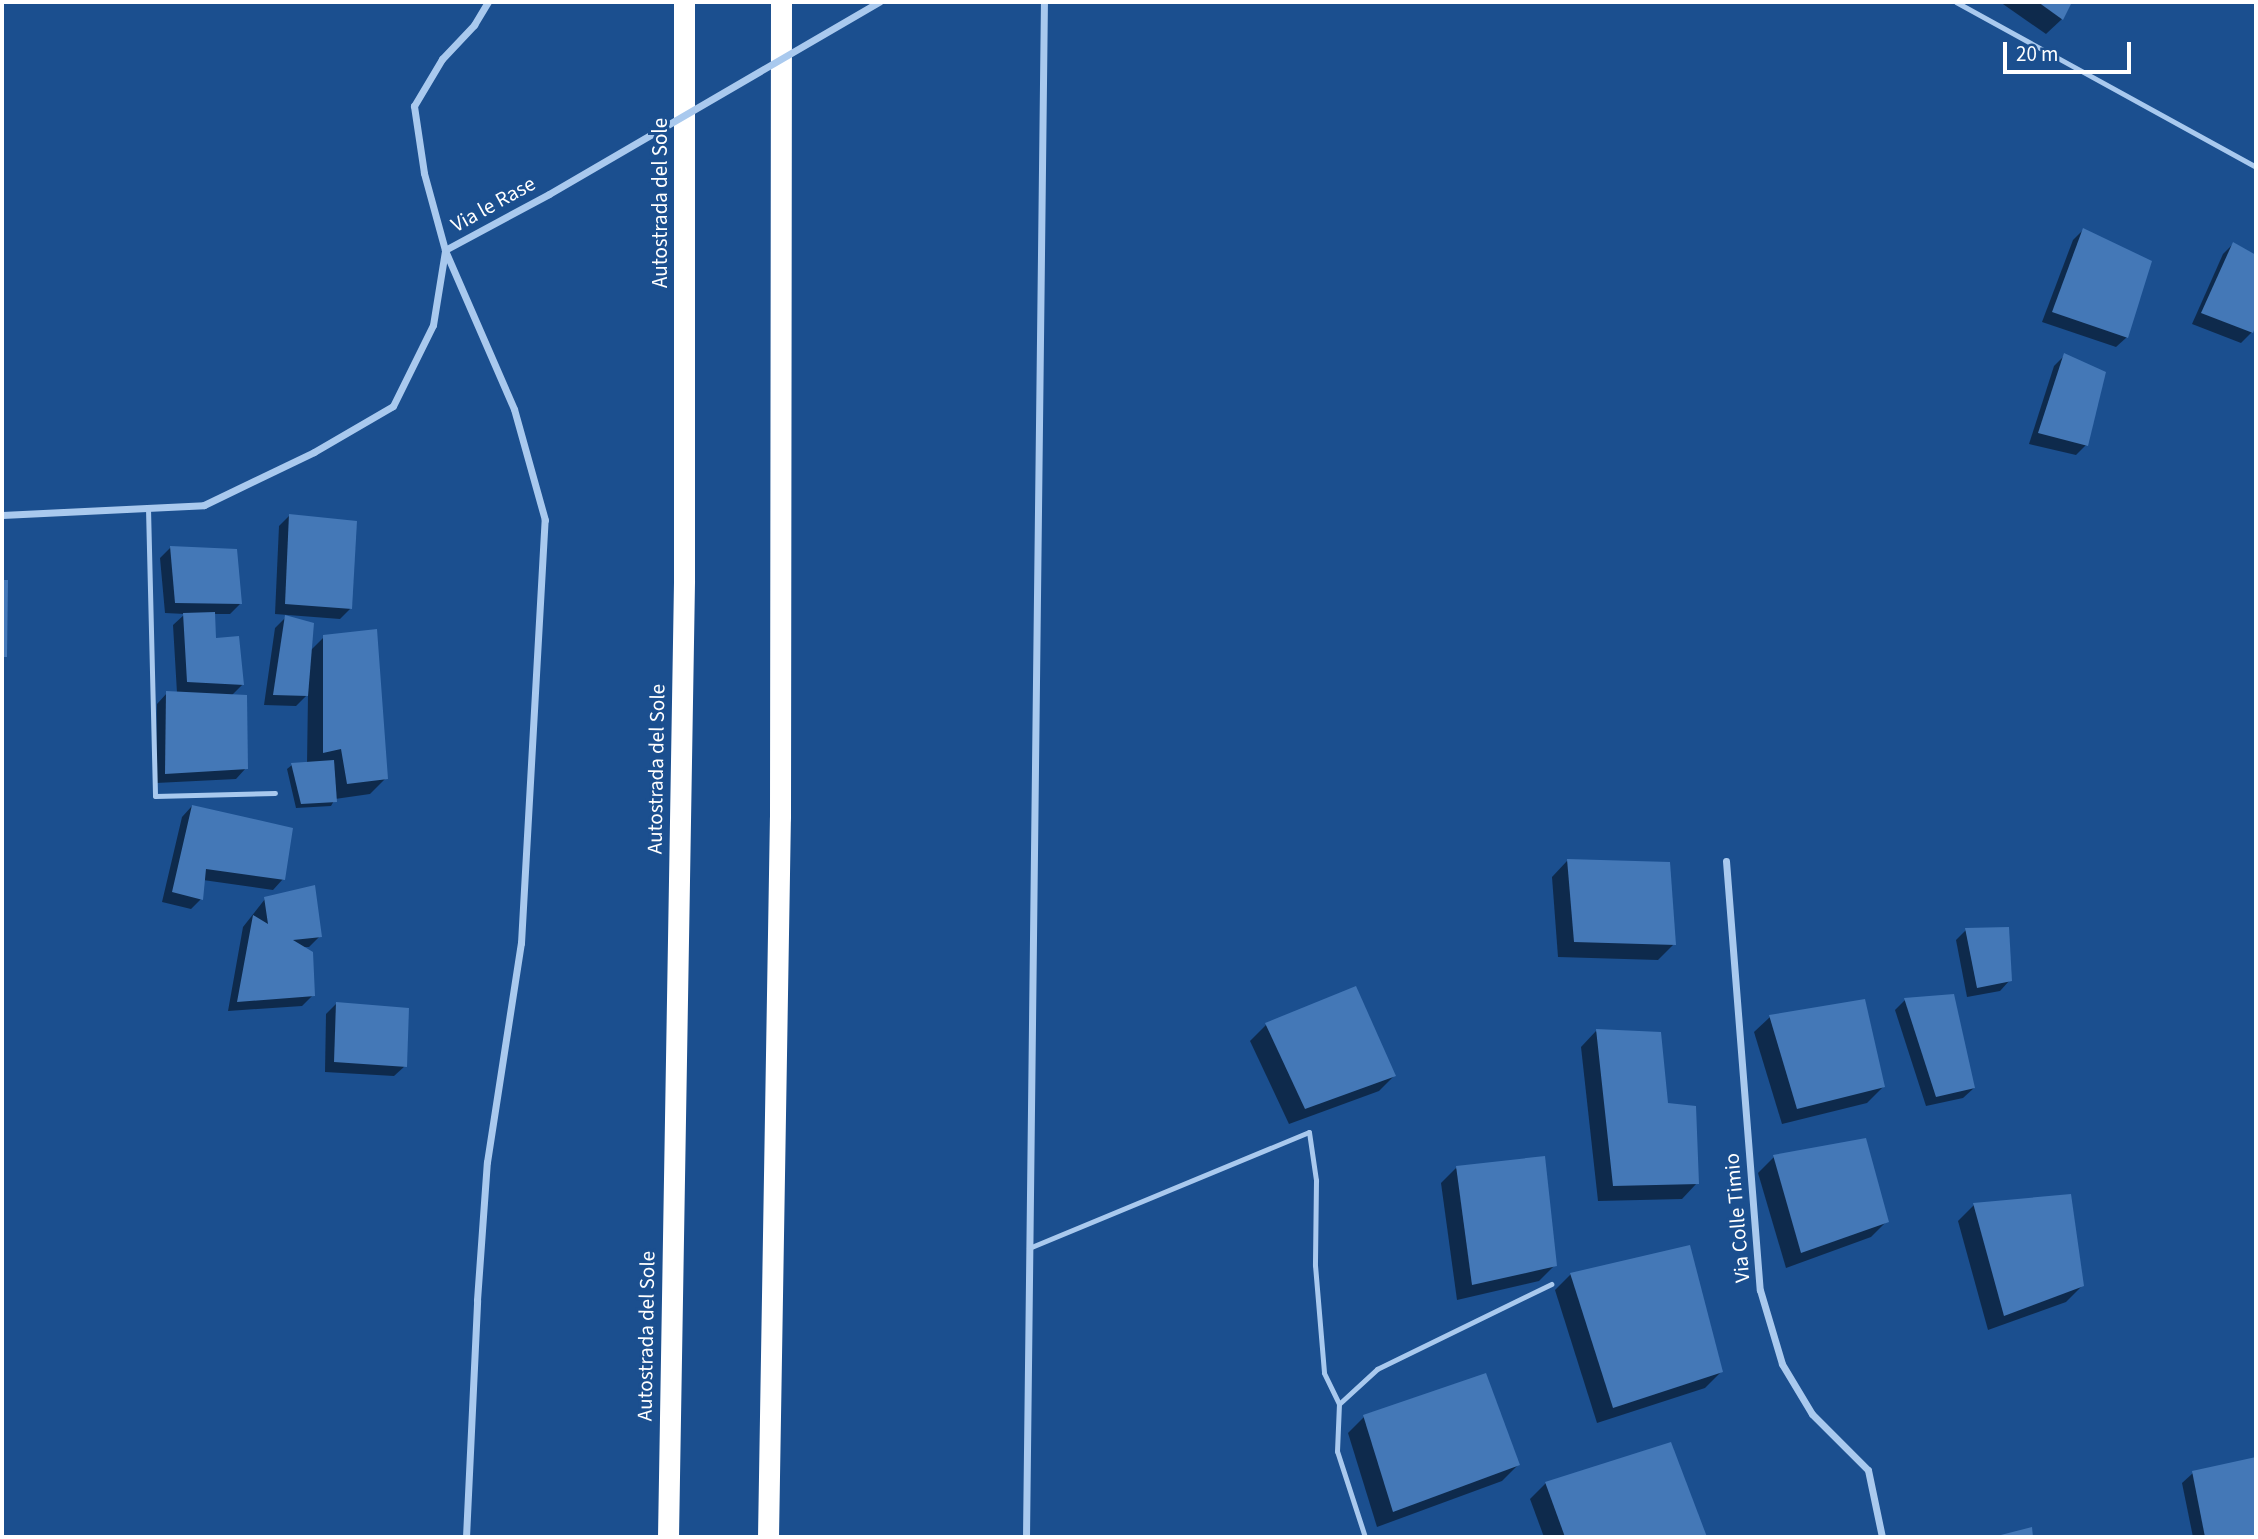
<!DOCTYPE html>
<style>
body{margin:0}
#map{position:relative;width:2258px;height:1539px;overflow:hidden;background:#1b4f8f;font-family:"Source Sans 3",sans-serif}
div>[style]{position:absolute}
.shadow>*{inset:0;background:#0007}
.building>*{inset:0;background:#4478b7}
.lane>*{height:5px;margin:-2.5px;padding:0 2.5px;transform-origin:2.5px;border-radius:2.5px;background:#a9c9ee}
.street>*{height:7px;margin:-3.5px;padding:0 3.5px;transform-origin:3.5px;border-radius:3.5px;background:#a9c9ee}
.highway>*{height:21px;margin:-10.5px;padding:0 10.5px;transform-origin:10.5px;border-radius:10.5px;background:#fff}
.street-bridge>*{height:7px;margin:-3.5px;padding:0 3.5px;transform-origin:3.5px;border-radius:3.5px;background:#a9c9ee}
span{translate:-50% -50%;white-space:nowrap;text-align:center;line-height:1.15;-webkit-text-stroke:6px #1b4f8f;paint-order:stroke}
.street-label{font-size:21px;color:#fff}
.frame{position:absolute;inset:0;border:4px solid #fff;pointer-events:none}
.scale{position:absolute;left:2003px;top:42px;width:128px;height:32px;box-sizing:border-box;border:4px solid #fff;border-top:0;padding-left:9px;font-size:21px;line-height:24px;white-space:nowrap;color:#fff;-webkit-text-stroke:5px #1b4f8f;paint-order:stroke}
</style>
<div id="map">
<div class="shadow">
<div style="clip-path:polygon(2000px 2px,2070px 2px,2062px 19px,2046px 34px)"></div>
<div style="clip-path:polygon(2083px 230px,2127px 337px,2116px 347px,2042px 322px,2073px 240px)"></div>
<div style="clip-path:polygon(2233px 244px,2256px 257px,2256px 320px,2252px 332px,2241px 343px,2192px 324px,2223px 254px)"></div>
<div style="clip-path:polygon(2064px 356px,2086px 445px,2076px 455px,2029px 444px,2054px 366px)"></div>
<div style="clip-path:polygon(289px 516px,351px 608px,340px 619px,275px 614px,279px 526px)"></div>
<div style="clip-path:polygon(171px 547px,240px 604px,230px 614px,213px 614px,214px 640px,243px 684px,231px 696px,246px 768px,236px 779px,156px 783px,157px 704px,167px 693px,177px 693px,173px 625px,185px 614px,165px 613px,160px 558px)"></div>
<div style="clip-path:polygon(286px 617px,310px 651px,324px 637px,386px 778px,370px 794px,335px 799px,331px 806px,296px 808px,287px 769px,292px 765px,307px 764px,308px 694px,296px 706px,264px 705px,275px 628px)"></div>
<div style="clip-path:polygon(192px 806px,283px 879px,273px 890px,203px 880px,201px 899px,191px 909px,162px 902px,182px 817px)"></div>
<div style="clip-path:polygon(1567px 861px,1674px 944px,1658px 960px,1558px 957px,1552px 877px)"></div>
<div style="clip-path:polygon(265px 899px,320px 936px,309px 947px,302px 947px,313px 995px,302px 1006px,228px 1011px,243px 927px)"></div>
<div style="clip-path:polygon(1966px 930px,2010px 980px,2000px 991px,1967px 997px,1956px 940px)"></div>
<div style="clip-path:polygon(1905px 1000px,1974px 1088px,1963px 1098px,1926px 1106px,1895px 1010px)"></div>
<div style="clip-path:polygon(336px 1004px,405px 1066px,394px 1076px,325px 1072px,326px 1014px)"></div>
<div style="clip-path:polygon(1770px 1017px,1883px 1087px,1867px 1103px,1782px 1124px,1754px 1032px)"></div>
<div style="clip-path:polygon(1266px 1025px,1394px 1076px,1379px 1091px,1289px 1124px,1250px 1041px)"></div>
<div style="clip-path:polygon(1596px 1031px,1697px 1183px,1682px 1199px,1598px 1201px,1581px 1047px)"></div>
<div style="clip-path:polygon(1774px 1157px,1887px 1221px,1871px 1237px,1786px 1268px,1758px 1173px)"></div>
<div style="clip-path:polygon(1456px 1168px,1555px 1265px,1539px 1281px,1457px 1300px,1441px 1183px)"></div>
<div style="clip-path:polygon(1974px 1205px,2082px 1286px,2066px 1302px,1988px 1330px,1958px 1221px)"></div>
<div style="clip-path:polygon(1571px 1274px,1721px 1372px,1705px 1388px,1597px 1423px,1555px 1290px)"></div>
<div style="clip-path:polygon(1364px 1417px,1518px 1465px,1502px 1481px,1377px 1527px,1348px 1433px)"></div>
<div style="clip-path:polygon(1670px 1444px,1705px 1537px,1544px 1537px,1530px 1499px,1546px 1483px)"></div>
<div style="clip-path:polygon(2256px 1458px,2256px 1537px,2193px 1537px,2182px 1483px,2193px 1473px)"></div>
</div>
<div class="building">
<div style="clip-path:polygon(2038px 2px,2072px 2px,2063px 20px)"></div>
<div style="clip-path:polygon(2083px 228px,2152px 261px,2128px 338px,2052px 312px)"></div>
<div style="clip-path:polygon(2233px 242px,2256px 255px,2256px 325px,2253px 333px,2201px 313px)"></div>
<div style="clip-path:polygon(2064px 353px,2106px 372px,2088px 446px,2038px 433px)"></div>
<div style="clip-path:polygon(289px 514px,357px 521px,352px 609px,285px 604px)"></div>
<div style="clip-path:polygon(170px 546px,237px 549px,242px 604px,175px 603px)"></div>
<div style="clip-path:polygon(2px 580px,8px 580px,7px 657px,2px 657px)"></div>
<div style="clip-path:polygon(215px 612px,216px 638px,239px 636px,244px 685px,187px 682px,183px 613px)"></div>
<div style="clip-path:polygon(285px 615px,314px 623px,308px 696px,273px 695px)"></div>
<div style="clip-path:polygon(377px 629px,388px 779px,347px 784px,341px 749px,323px 753px,323px 635px)"></div>
<div style="clip-path:polygon(166px 691px,247px 695px,248px 769px,165px 774px)"></div>
<div style="clip-path:polygon(334px 760px,337px 802px,301px 804px,291px 763px)"></div>
<div style="clip-path:polygon(192px 805px,293px 828px,285px 880px,206px 869px,203px 900px,172px 892px)"></div>
<div style="clip-path:polygon(1567px 859px,1670px 862px,1676px 945px,1574px 942px)"></div>
<div style="clip-path:polygon(315px 885px,322px 937px,293px 940px,313px 952px,315px 996px,237px 1002px,253px 915px,268px 924px,264px 897px)"></div>
<div style="clip-path:polygon(2009px 927px,2012px 981px,1977px 988px,1965px 928px)"></div>
<div style="clip-path:polygon(1356px 986px,1396px 1076px,1305px 1109px,1265px 1023px)"></div>
<div style="clip-path:polygon(1954px 994px,1975px 1088px,1936px 1097px,1904px 998px)"></div>
<div style="clip-path:polygon(1865px 999px,1885px 1087px,1797px 1109px,1769px 1015px)"></div>
<div style="clip-path:polygon(336px 1002px,409px 1008px,407px 1067px,334px 1062px)"></div>
<div style="clip-path:polygon(1596px 1029px,1661px 1032px,1668px 1103px,1696px 1106px,1699px 1184px,1613px 1186px)"></div>
<div style="clip-path:polygon(1866px 1138px,1889px 1222px,1801px 1253px,1773px 1155px)"></div>
<div style="clip-path:polygon(1545px 1156px,1557px 1266px,1472px 1285px,1456px 1166px)"></div>
<div style="clip-path:polygon(2071px 1194px,2084px 1286px,2004px 1316px,1973px 1203px)"></div>
<div style="clip-path:polygon(1690px 1245px,1723px 1372px,1613px 1408px,1570px 1273px)"></div>
<div style="clip-path:polygon(1486px 1373px,1520px 1465px,1393px 1512px,1363px 1415px)"></div>
<div style="clip-path:polygon(1671px 1442px,1707px 1537px,1565px 1537px,1545px 1482px)"></div>
<div style="clip-path:polygon(2256px 1457px,2256px 1537px,2205px 1537px,2192px 1471px)"></div>
<div style="clip-path:polygon(2032px 1527px,2033px 1537px,1997px 1537px,1997px 1536px)"></div>
</div>
<div class="lane">
<div style="left:1956px;top:2px;width:342px;rotate:28.8deg"></div>
<div style="left:148px;top:508px;width:288px;rotate:88.6deg"></div>
<div style="left:155px;top:796px;width:120px;rotate:-1.4deg"></div>
<div style="left:1029px;top:1248px;width:303px;rotate:-22.5deg"></div>
<div style="left:1309px;top:1132px;width:49px;rotate:81.7deg"></div>
<div style="left:1316px;top:1180px;width:85px;rotate:90.7deg"></div>
<div style="left:1315px;top:1265px;width:108px;rotate:85.2deg"></div>
<div style="left:1324px;top:1373px;width:34px;rotate:64deg"></div>
<div style="left:1365px;top:1537px;width:90px;rotate:-108deg"></div>
<div style="left:1337px;top:1451px;width:47px;rotate:-87.6deg"></div>
<div style="left:1339px;top:1404px;width:52px;rotate:-42.6deg"></div>
<div style="left:1377px;top:1369px;width:194px;rotate:-26deg"></div>
</div>
<div class="street">
<div style="left:445px;top:250px;width:118px;rotate:-28.3deg"></div>
<div style="left:2px;top:515px;width:202px;rotate:-2.8deg"></div>
<div style="left:204px;top:505px;width:122px;rotate:-25.7deg"></div>
<div style="left:314px;top:452px;width:91px;rotate:-30.2deg"></div>
<div style="left:393px;top:406px;width:90px;rotate:-63.7deg"></div>
<div style="left:433px;top:325px;width:75px;rotate:-80.8deg"></div>
<div style="left:1726px;top:861px;width:430px;rotate:85.5deg"></div>
<div style="left:1760px;top:1290px;width:77px;rotate:73.4deg"></div>
<div style="left:1782px;top:1364px;width:58px;rotate:59deg"></div>
<div style="left:1812px;top:1414px;width:79px;rotate:45deg"></div>
<div style="left:1868px;top:1470px;width:68px;rotate:78.2deg"></div>
<div style="left:466px;top:1537px;width:237px;rotate:-87.3deg"></div>
<div style="left:477px;top:1300px;width:138px;rotate:-85.9deg"></div>
<div style="left:487px;top:1162px;width:222px;rotate:-81.2deg"></div>
<div style="left:521px;top:943px;width:424px;rotate:-86.8deg"></div>
<div style="left:545px;top:520px;width:115px;rotate:-105.6deg"></div>
<div style="left:514px;top:409px;width:173px;rotate:-113.5deg"></div>
<div style="left:445px;top:250px;width:80px;rotate:-105.3deg"></div>
<div style="left:424px;top:173px;width:68px;rotate:-98.5deg"></div>
<div style="left:414px;top:106px;width:55px;rotate:-59.2deg"></div>
<div style="left:442px;top:59px;width:47px;rotate:-46.7deg"></div>
<div style="left:474px;top:25px;width:27px;rotate:-59deg"></div>
<div style="left:1026px;top:1537px;width:1535px;rotate:-89.33deg"></div>
</div>
<div class="highway">
<div style="left:668px;top:1537px;width:957px;rotate:-89.04deg"></div>
<div style="left:684px;top:580px;width:578px;rotate:-90deg"></div>
<div style="left:768px;top:1537px;width:720px;rotate:-89.05deg"></div>
<div style="left:780px;top:817px;width:815px;rotate:-89.93deg"></div>
</div>
<div class="street-bridge">
<div style="left:549px;top:194px;width:382px;rotate:-30.2deg"></div>
</div>
<div class="street-label">
<span style="left:660px;top:203px;rotate:-90deg">Autostrada del Sole</span>
<span style="left:493px;top:204px;rotate:-29deg">Via le Rase</span>
<span style="left:656px;top:769px;rotate:-89deg">Autostrada del Sole</span>
<span style="left:1737px;top:1218px;rotate:-95deg">Via Colle Timio</span>
<span style="left:646px;top:1336px;rotate:-89deg">Autostrada del Sole</span>
</div>
<div class="frame"></div>
<div class="scale">20 m</div>
</div>
